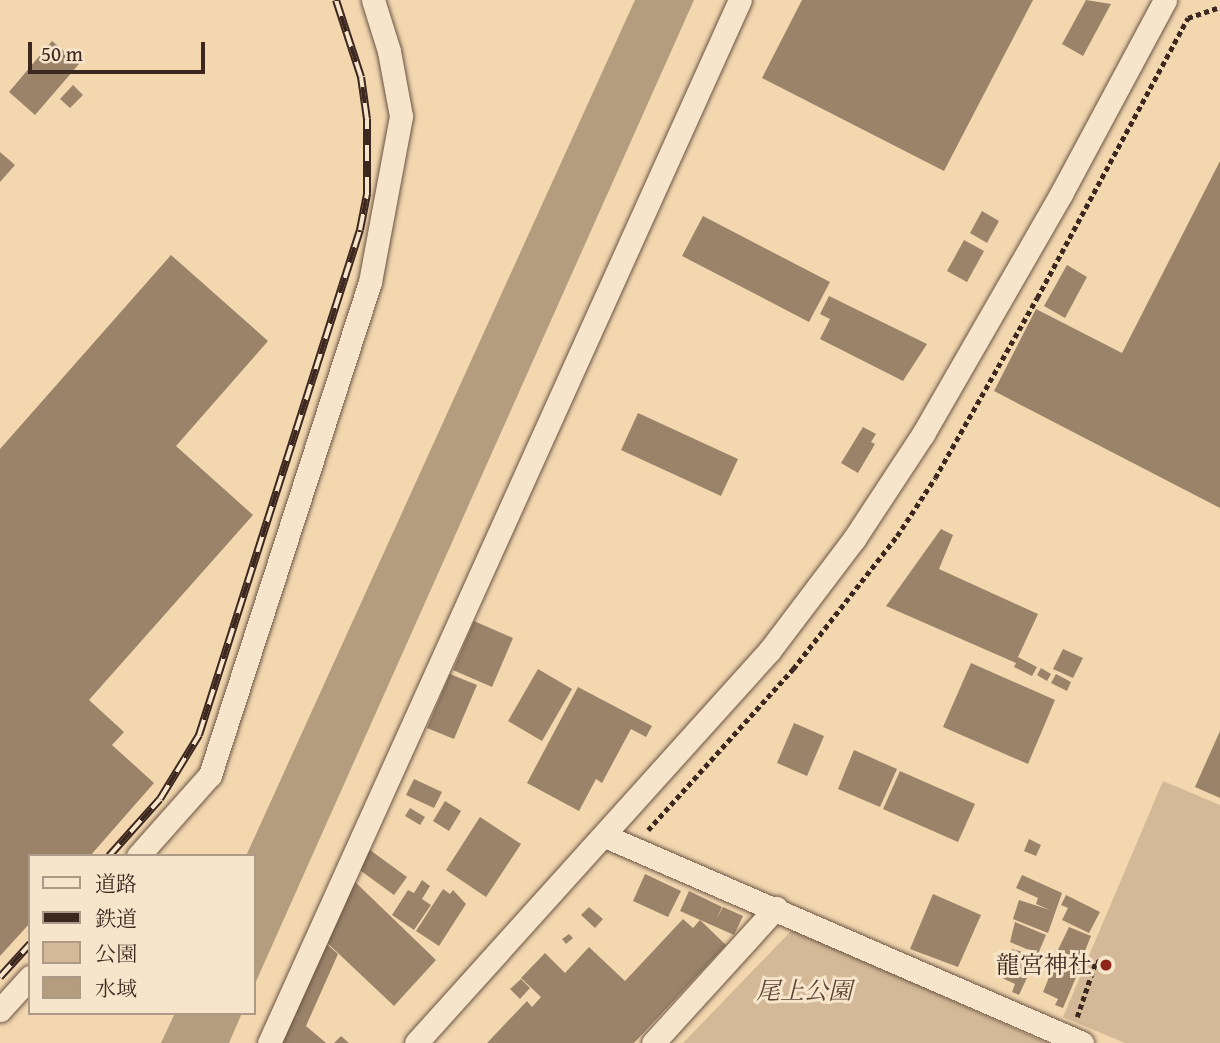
<!DOCTYPE html>
<meta charset="utf-8">
<style>
body{margin:0}
#map{position:relative;width:1220px;height:1043px;overflow:hidden;background:#f2d7af;font-family:"Gentium Book Plus","Noto Serif JP",serif}
div>[style]{position:absolute}
.green>*{inset:0;background:#d3b997}
.water>*{inset:0;background:#b49c7e}
.building>*{inset:0;background:#9b836a}
.path>*{height:4.5px;margin-top:-2.25px;transform-origin:0;background:repeating-linear-gradient(90deg,#3d2820 0 5px,transparent 0 8.5px)}
.roads{filter:drop-shadow(0 0 2px #6a5444) drop-shadow(0 0 2px #6a5444)}
.minor>*{height:23px;margin:-11.5px;padding:0 11.5px;transform-origin:11.5px;border-radius:11.5px;background:#f7e5cb}
.rail>*{height:8px;margin-top:-4px;transform-origin:0;background:repeating-linear-gradient(90deg,#f7e5cb 0 16px,#3d2820 0 32px);box-sizing:border-box;border-block:2px solid #3d2820}
.dots>*{width:19px;height:19px;translate:-50% -50%;box-sizing:border-box;border:4px solid #f7e5cb;border-radius:50%}
span{translate:-50% -50%;white-space:nowrap;text-align:center;line-height:1.15;-webkit-text-stroke:6px #f7e5cb;paint-order:stroke}
.poi-label{font-size:24px;color:#3d2820}
.right{translate:-100% -50%;text-align:right}
.park-label{font-size:24px;color:#5b4538;font-style:italic}
.legend{position:absolute;left:28px;top:854px;width:228px;height:161px;box-sizing:border-box;background:#f7e5cb;border:2px solid #ad9987;margin:0;padding:9px 12px;list-style:none;font-size:21px;color:#3d2820}
.legend li{display:flex;align-items:center;gap:14px;height:35px}
.legend b{width:35px;border:2px solid #ad9987}
.scale{position:absolute;left:28px;top:42px;width:177px;height:32px;box-sizing:border-box;border:4px solid #3d2820;border-top:0;padding-left:9px;font-size:21px;line-height:24px;white-space:nowrap;color:#3d2820;-webkit-text-stroke:5px #f7e5cb;paint-order:stroke}
</style>
<div id="map">
<div class="green">
<div style="clip-path:polygon(1163px 781px,1220px 805px,1220px 1043px,1125px 1043px,1063px 1017px)"></div>
<div style="clip-path:polygon(793px 929px,1047px 1043px,683px 1043px)"></div>
</div>
<div class="water">
<div style="clip-path:polygon(635px 0,694px 0,254px 986px,254px 856px,246px 856px)"></div>
<div style="clip-path:polygon(175px 1013px,242px 1013px,229px 1043px,161px 1043px)"></div>
</div>
<div class="building">
<div style="clip-path:polygon(802px 0,1033px 0,944px 171px,762px 78px)"></div>
<div style="clip-path:polygon(1086px 0,1111px 4px,1083px 56px,1062px 44px)"></div>
<div style="clip-path:polygon(52px 41px,79px 64px,35px 115px,9px 92px)"></div>
<div style="clip-path:polygon(73px 85px,83px 95px,70px 108px,60px 99px)"></div>
<div style="clip-path:polygon(0 152px,15px 165px,0 182px)"></div>
<div style="clip-path:polygon(1220px 161px,1220px 508px,994px 391px,1036px 309px,1122px 353px)"></div>
<div style="clip-path:polygon(982px 211px,999px 221px,987px 243px,970px 233px)"></div>
<div style="clip-path:polygon(703px 216px,830px 282px,809px 322px,682px 256px)"></div>
<div style="clip-path:polygon(964px 240px,984px 251px,967px 282px,947px 271px)"></div>
<div style="clip-path:polygon(171px 255px,268px 341px,176px 446px,253px 515px,89px 700px,124px 732px,112px 745px,154px 783px,90px 856px,30px 856px,30px 923px,0 956px,0 449px)"></div>
<div style="clip-path:polygon(1067px 265px,1087px 277px,1065px 318px,1044px 306px)"></div>
<div style="clip-path:polygon(829px 296px,927px 344px,903px 381px,820px 339px,830px 319px,820px 314px)"></div>
<div style="clip-path:polygon(638px 413px,738px 459px,721px 496px,621px 450px)"></div>
<div style="clip-path:polygon(863px 427px,876px 434px,871px 442px,875px 444px,858px 473px,841px 463px)"></div>
<div style="clip-path:polygon(941px 529px,953px 535px,939px 569px,1038px 614px,1018px 657px,1037px 667px,1032px 676px,1014px 667px,1016px 663px,886px 606px)"></div>
<div style="clip-path:polygon(474px 621px,513px 638px,492px 687px,453px 670px)"></div>
<div style="clip-path:polygon(1063px 649px,1083px 658px,1073px 678px,1053px 669px)"></div>
<div style="clip-path:polygon(971px 663px,1055px 700px,1028px 764px,943px 727px)"></div>
<div style="clip-path:polygon(1041px 668px,1051px 674px,1047px 681px,1037px 675px)"></div>
<div style="clip-path:polygon(538px 669px,572px 689px,542px 741px,508px 721px)"></div>
<div style="clip-path:polygon(450px 674px,477px 685px,454px 739px,427px 728px)"></div>
<div style="clip-path:polygon(1056px 674px,1071px 682px,1067px 691px,1051px 683px)"></div>
<div style="clip-path:polygon(578px 687px,652px 726px,646px 737px,631px 729px,602px 783px,596px 779px,579px 811px,527px 783px)"></div>
<div style="clip-path:polygon(794px 723px,824px 736px,807px 776px,777px 763px)"></div>
<div style="clip-path:polygon(1220px 731px,1220px 798px,1195px 787px)"></div>
<div style="clip-path:polygon(854px 750px,897px 769px,880px 807px,838px 789px)"></div>
<div style="clip-path:polygon(900px 771px,975px 804px,958px 842px,883px 809px)"></div>
<div style="clip-path:polygon(414px 779px,442px 792px,434px 808px,406px 795px)"></div>
<div style="clip-path:polygon(445px 801px,461px 811px,449px 831px,433px 821px)"></div>
<div style="clip-path:polygon(410px 808px,425px 817px,420px 825px,405px 816px)"></div>
<div style="clip-path:polygon(480px 817px,521px 844px,486px 897px,446px 870px)"></div>
<div style="clip-path:polygon(1029px 839px,1041px 845px,1036px 856px,1024px 851px)"></div>
<div style="clip-path:polygon(370px 850px,407px 877px,394px 895px,357px 868px)"></div>
<div style="clip-path:polygon(645px 874px,681px 891px,668px 917px,633px 901px)"></div>
<div style="clip-path:polygon(1022px 875px,1062px 893px,1048px 933px,1013px 919px,1019px 900px,1050px 910px,1036px 904px,1038px 898px,1016px 888px)"></div>
<div style="clip-path:polygon(352px 879px,436px 960px,394px 1006px,320px 936px,341px 914px,334px 907px)"></div>
<div style="clip-path:polygon(422px 880px,430px 886px,422px 899px,431px 905px,414px 930px,392px 915px,408px 890px,414px 893px)"></div>
<div style="clip-path:polygon(443px 889px,450px 894px,453px 890px,466px 904px,439px 946px,416px 931px)"></div>
<div style="clip-path:polygon(689px 891px,722px 907px,717px 918px,723px 907px,743px 916px,734px 935px,680px 911px)"></div>
<div style="clip-path:polygon(933px 894px,981px 915px,958px 967px,910px 949px)"></div>
<div style="clip-path:polygon(1066px 895px,1100px 912px,1089px 933px,1062px 920px,1068px 908px,1061px 905px)"></div>
<div style="clip-path:polygon(589px 907px,603px 919px,595px 928px,581px 915px)"></div>
<div style="clip-path:polygon(683px 919px,693px 928px,700px 920px,726px 945px,634px 1043px,487px 1043px,527px 1001px,532px 1007px,541px 997px,521px 978px,545px 953px,565px 973px,589px 947px,625px 981px)"></div>
<div style="clip-path:polygon(1015px 922px,1046px 935px,1038px 954px,1010px 942px)"></div>
<div style="clip-path:polygon(1069px 927px,1091px 936px,1080px 963px,1056px 954px)"></div>
<div style="clip-path:polygon(569px 934px,573px 938px,566px 944px,562px 939px)"></div>
<div style="clip-path:polygon(321px 939px,338px 954px,306px 1026px,326px 1043px,275px 1043px,289px 1011px,300px 1019px,290px 1010px)"></div>
<div style="clip-path:polygon(1012px 949px,1037px 956px,1019px 995px,1012px 992px,1015px 984px,1002px 978px)"></div>
<div style="clip-path:polygon(1056px 960px,1080px 968px,1063px 1008px,1055px 1005px,1058px 999px,1043px 992px)"></div>
<div style="clip-path:polygon(521px 979px,530px 988px,520px 999px,510px 989px)"></div>
<div style="clip-path:polygon(341px 1036px,349px 1043px,334px 1043px)"></div>
</div>
<div class="path">
<div style="left:648px;top:830px;width:217px;rotate:-48deg"></div>
<div style="left:793px;top:669px;width:169px;rotate:-52deg"></div>
<div style="left:897px;top:536px;width:69px;rotate:-56.8deg"></div>
<div style="left:935px;top:478px;width:207px;rotate:-60.5deg"></div>
<div style="left:1037px;top:298px;width:318px;rotate:-61.7deg"></div>
<div style="left:1188px;top:18px;width:34px;rotate:-19deg"></div>
<div style="left:1077px;top:1017px;width:59px;rotate:-71.3deg"></div>
<div style="left:1096px;top:961px;width:6px;rotate:18deg"></div>
</div>
<div class="roads">
<div class="minor">
<div style="left:605px;top:836px;width:520px;rotate:23.46deg"></div>
<div style="left:138px;top:856px;width:108px;rotate:-48.4deg"></div>
<div style="left:210px;top:775px;width:518px;rotate:-72.02deg"></div>
<div style="left:370px;top:282px;width:169px;rotate:-79.4deg"></div>
<div style="left:401px;top:116px;width:66px;rotate:-100.5deg"></div>
<div style="left:389px;top:51px;width:53px;rotate:-107.4deg"></div>
<div style="left:0;top:1010px;width:45px;rotate:-47.7deg"></div>
<div style="left:269px;top:1043px;width:1144px;rotate:-65.7deg"></div>
<div style="left:416px;top:1043px;width:529px;rotate:-47.99deg"></div>
<div style="left:770px;top:650px;width:139px;rotate:-52.9deg"></div>
<div style="left:854px;top:539px;width:126px;rotate:-56.7deg"></div>
<div style="left:923px;top:434px;width:277px;rotate:-60.1deg"></div>
<div style="left:1061px;top:194px;width:220px;rotate:-61.8deg"></div>
<div style="left:653px;top:1043px;width:183px;rotate:-47.7deg"></div>
</div>
</div>
<div class="rail">
<div style="left:109px;top:856px;width:76px;rotate:-48.2deg"></div>
<div style="left:160px;top:799px;width:75px;rotate:-58.6deg"></div>
<div style="left:199px;top:735px;width:530px;rotate:-72.32deg"></div>
<div style="left:360px;top:230px;width:38px;rotate:-79deg"></div>
<div style="left:367px;top:193px;width:74px;rotate:-90deg"></div>
<div style="left:367px;top:119px;width:42px;rotate:-98.1deg"></div>
<div style="left:361px;top:77px;width:81px;rotate:-108deg"></div>
<div style="left:0;top:977px;width:45px;rotate:-47.7deg"></div>
</div>
<div class="dots">
<div style="left:1106px;top:965px;background:#8f2418"></div>
</div>
<div class="poi-label">
<span class="right" style="left:1092px;top:965px">龍宮神社</span>
</div>
<div class="park-label">
<span style="left:804px;top:991px">尾上公園</span>
</div>
<ul class="legend">
<li><b style="height:9px;background:#f7e5cb"></b>道路</li>
<li><b style="height:9px;background:#3d2820"></b>鉄道</li>
<li><b style="height:19px;background:#d3b997"></b>公園</li>
<li><b style="height:19px;background:#b49c7e"></b>水域</li>
</ul>
<div class="scale">50 m</div>
</div>
